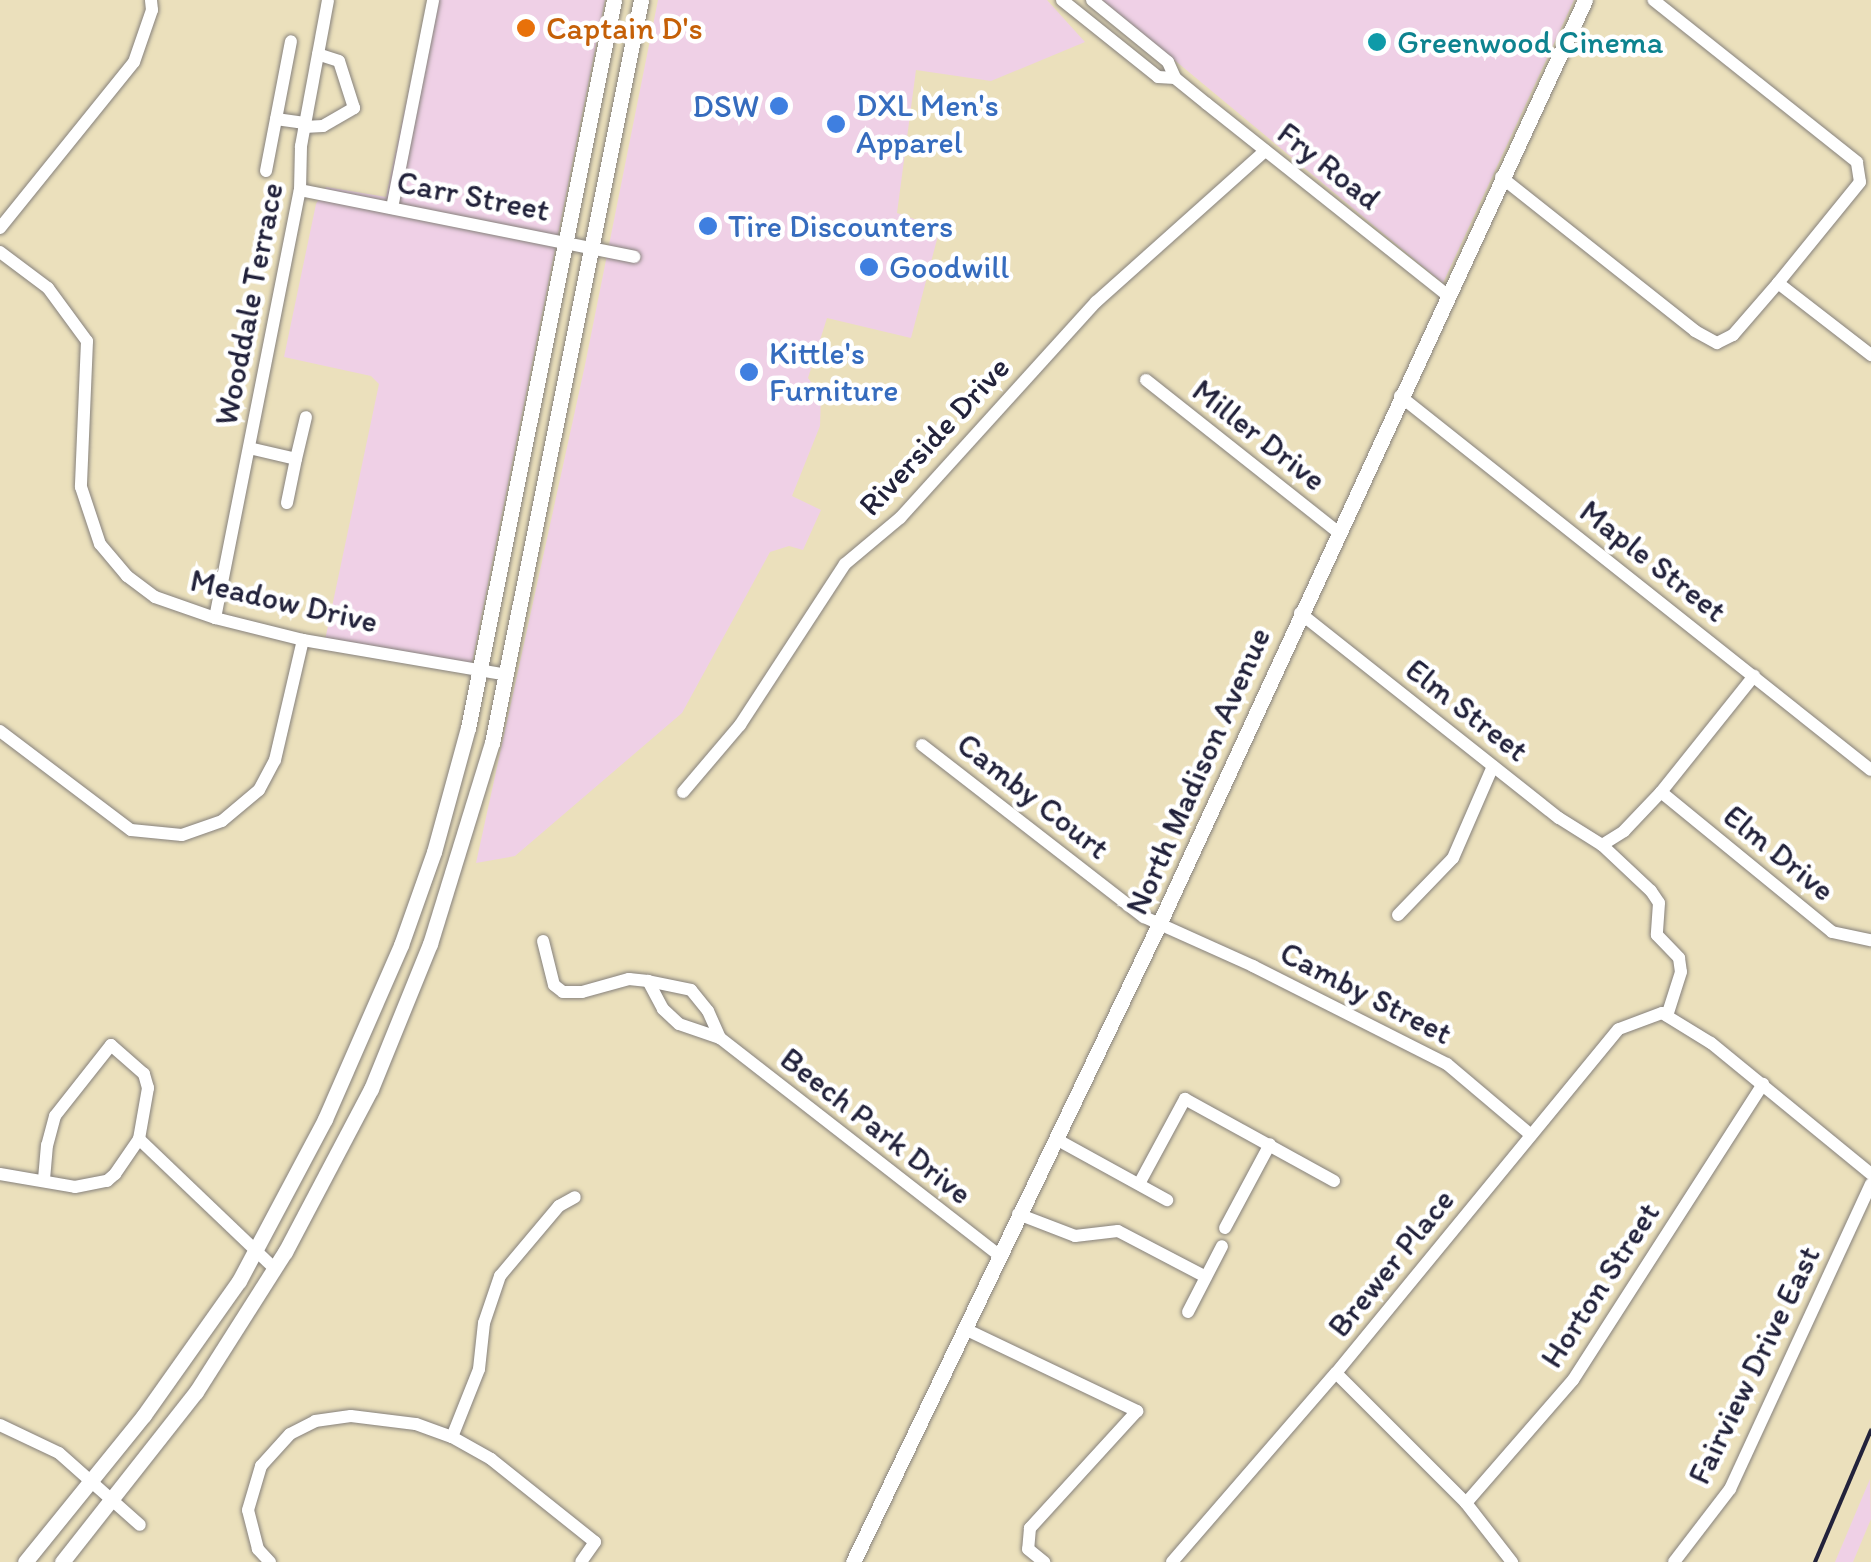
<!DOCTYPE html>
<style>
body{margin:0}
#map{position:relative;width:1871px;height:1562px;overflow:hidden;background:#ebe0bc;font-family:Itim,sans-serif}
div>[style]{position:absolute}
.built>*{inset:0;background:#efd0e6}
.roads{filter:drop-shadow(0 0 2px #86817c) drop-shadow(0 0 2px #86817c)}
.minor>*{height:12px;margin:-6px;padding:0 6px;transform-origin:6px;border-radius:6px;background:#fff}
.major>*{height:15px;margin:-7.5px;padding:0 7.5px;transform-origin:7.5px;border-radius:7.5px;background:#fff}
.rail>*{height:4px;margin:-2px;padding:0 2px;transform-origin:2px;border-radius:2px;background:#22223b}
.dots>*{width:28px;height:28px;translate:-50% -50%;box-sizing:border-box;border:5px solid #fff;border-radius:50%}
span{translate:-50% -50%;white-space:nowrap;text-align:center;line-height:1.15;-webkit-text-stroke:9px #fff;paint-order:stroke}
.food-label{font-size:32px;color:#c56008}
.left{translate:0 -50%;text-align:left}
.culture-label{font-size:32px;color:#0d838f}
.shop-label{font-size:32px;color:#366cbe}
.right{translate:-100% -50%;text-align:right}
.street-label{font-size:32px;color:#22223b}
</style>
<div id="map">
<div class="built">
<div style="clip-path:polygon(428px 0,605px 0,472px 663px,325px 640px,379px 384px,371px 376px,284px 357px,316px 204px,326px 187px,386px 197px)"></div>
<div style="clip-path:polygon(658px 0,1047px 0,1085px 42px,991px 81px,916px 70px,897px 213px,940px 228px,911px 338px,827px 318px,808px 378px,821px 396px,820px 426px,792px 496px,821px 510px,803px 550px,789px 546px,770px 552px,682px 713px,515px 856px,476px 863px,585px 365px)"></div>
<div style="clip-path:polygon(1102px 0,1574px 0,1443px 283px)"></div>
<div style="clip-path:polygon(1870px 1479px,1871px 1519px,1853px 1562px,1835px 1562px)"></div>
</div>
<div class="roads">
<div class="minor">
<div style="left:1062px;top:0;width:123px;rotate:38.7deg"></div>
<div style="left:1158px;top:77px;width:17px;rotate:3deg"></div>
<div style="left:1092px;top:0;width:98px;rotate:39.2deg"></div>
<div style="left:1168px;top:62px;width:17px;rotate:66deg"></div>
<div style="left:1175px;top:78px;width:41px;rotate:39.1deg"></div>
<div style="left:1207px;top:104px;width:310px;rotate:38.5deg"></div>
<div style="left:276px;top:119px;width:29px;rotate:8deg"></div>
<div style="left:304px;top:127px;width:19px;rotate:-3deg"></div>
<div style="left:323px;top:126px;width:36px;rotate:-30deg"></div>
<div style="left:354px;top:108px;width:49px;rotate:-107.7deg"></div>
<div style="left:339px;top:61px;width:22px;rotate:-162deg"></div>
<div style="left:266px;top:171px;width:132px;rotate:-79.1deg"></div>
<div style="left:1501px;top:177px;width:248px;rotate:38.4deg"></div>
<div style="left:1695px;top:331px;width:25px;rotate:29deg"></div>
<div style="left:1717px;top:343px;width:18px;rotate:-27deg"></div>
<div style="left:1733px;top:335px;width:69px;rotate:-49.1deg"></div>
<div style="left:1778px;top:283px;width:130px;rotate:-50.9deg"></div>
<div style="left:1860px;top:182px;width:20px;rotate:-99deg"></div>
<div style="left:1857px;top:162px;width:260px;rotate:-141.5deg"></div>
<div style="left:300px;top:190px;width:341px;rotate:11.3deg"></div>
<div style="left:392px;top:208px;width:212px;rotate:-78.8deg"></div>
<div style="left:0;top:228px;width:213px;rotate:-51.1deg"></div>
<div style="left:134px;top:62px;width:55px;rotate:-70.9deg"></div>
<div style="left:152px;top:10px;width:10px;rotate:-96deg"></div>
<div style="left:0;top:252px;width:60px;rotate:36.9deg"></div>
<div style="left:48px;top:288px;width:66px;rotate:53.7deg"></div>
<div style="left:87px;top:341px;width:146px;rotate:92.4deg"></div>
<div style="left:81px;top:487px;width:60px;rotate:71.6deg"></div>
<div style="left:100px;top:544px;width:42px;rotate:49.8deg"></div>
<div style="left:127px;top:576px;width:35px;rotate:37deg"></div>
<div style="left:155px;top:597px;width:64px;rotate:19.3deg"></div>
<div style="left:215px;top:618px;width:91px;rotate:14deg"></div>
<div style="left:303px;top:640px;width:207px;rotate:9.7deg"></div>
<div style="left:1778px;top:283px;width:118px;rotate:37.7deg"></div>
<div style="left:1146px;top:380px;width:246px;rotate:38.4deg"></div>
<div style="left:1400px;top:396px;width:601px;rotate:38.45deg"></div>
<div style="left:249px;top:448px;width:48px;rotate:13.2deg"></div>
<div style="left:296px;top:459px;width:45px;rotate:101.6deg"></div>
<div style="left:296px;top:459px;width:43px;rotate:-76.6deg"></div>
<div style="left:1300px;top:613px;width:330px;rotate:38.4deg"></div>
<div style="left:1559px;top:818px;width:51px;rotate:32.1deg"></div>
<div style="left:1602px;top:845px;width:67px;rotate:43.2deg"></div>
<div style="left:1651px;top:891px;width:14px;rotate:56deg"></div>
<div style="left:1659px;top:903px;width:32px;rotate:94deg"></div>
<div style="left:1657px;top:935px;width:32px;rotate:46deg"></div>
<div style="left:1679px;top:958px;width:14px;rotate:82deg"></div>
<div style="left:1681px;top:972px;width:46px;rotate:107.7deg"></div>
<div style="left:215px;top:618px;width:436px;rotate:-78.8deg"></div>
<div style="left:300px;top:190px;width:44px;rotate:-88.7deg"></div>
<div style="left:301px;top:146px;width:148px;rotate:-79.5deg"></div>
<div style="left:0;top:731px;width:164px;rotate:37.1deg"></div>
<div style="left:131px;top:830px;width:51px;rotate:5.6deg"></div>
<div style="left:182px;top:835px;width:42px;rotate:-19.3deg"></div>
<div style="left:222px;top:821px;width:48px;rotate:-40deg"></div>
<div style="left:259px;top:790px;width:34px;rotate:-62deg"></div>
<div style="left:275px;top:760px;width:123px;rotate:-76.9deg"></div>
<div style="left:922px;top:745px;width:281px;rotate:37.8deg"></div>
<div style="left:1144px;top:917px;width:120px;rotate:24.2deg"></div>
<div style="left:1253px;top:966px;width:217px;rotate:26.8deg"></div>
<div style="left:1447px;top:1064px;width:110px;rotate:40.2deg"></div>
<div style="left:683px;top:792px;width:88px;rotate:-49.6deg"></div>
<div style="left:740px;top:725px;width:192px;rotate:-56.9deg"></div>
<div style="left:845px;top:564px;width:72px;rotate:-39.9deg"></div>
<div style="left:900px;top:518px;width:292px;rotate:-47.8deg"></div>
<div style="left:1096px;top:302px;width:227px;rotate:-41.8deg"></div>
<div style="left:1661px;top:792px;width:221px;rotate:39.3deg"></div>
<div style="left:1832px;top:932px;width:40px;rotate:12deg"></div>
<div style="left:1602px;top:845px;width:26px;rotate:-32deg"></div>
<div style="left:1624px;top:831px;width:54px;rotate:-46.5deg"></div>
<div style="left:1661px;top:792px;width:149px;rotate:-51.3deg"></div>
<div style="left:1398px;top:915px;width:79px;rotate:-46deg"></div>
<div style="left:1453px;top:858px;width:100px;rotate:-66.5deg"></div>
<div style="left:543px;top:941px;width:45px;rotate:76deg"></div>
<div style="left:554px;top:985px;width:11px;rotate:38deg"></div>
<div style="left:563px;top:992px;width:19px"></div>
<div style="left:582px;top:992px;width:49px;rotate:-15.5deg"></div>
<div style="left:629px;top:979px;width:19px;rotate:6deg"></div>
<div style="left:648px;top:981px;width:44px;rotate:11.8deg"></div>
<div style="left:691px;top:990px;width:27px;rotate:51deg"></div>
<div style="left:708px;top:1011px;width:30px;rotate:66deg"></div>
<div style="left:720px;top:1038px;width:43px;rotate:-161.1deg"></div>
<div style="left:679px;top:1024px;width:22px;rotate:-137deg"></div>
<div style="left:663px;top:1009px;width:32px;rotate:-118deg"></div>
<div style="left:720px;top:1038px;width:353px;rotate:37.9deg"></div>
<div style="left:139px;top:1139px;width:188px;rotate:43.7deg"></div>
<div style="left:1056px;top:1139px;width:127px;rotate:28.8deg"></div>
<div style="left:0;top:1174px;width:76px;rotate:9.8deg"></div>
<div style="left:75px;top:1187px;width:33px;rotate:-11deg"></div>
<div style="left:107px;top:1181px;width:11px;rotate:-41deg"></div>
<div style="left:115px;top:1174px;width:42px;rotate:-55.6deg"></div>
<div style="left:139px;top:1139px;width:52px;rotate:-80deg"></div>
<div style="left:148px;top:1088px;width:15px;rotate:-106deg"></div>
<div style="left:144px;top:1074px;width:44px;rotate:-138.7deg"></div>
<div style="left:111px;top:1045px;width:90px;rotate:128.3deg"></div>
<div style="left:55px;top:1116px;width:30px;rotate:105deg"></div>
<div style="left:47px;top:1145px;width:36px;rotate:95deg"></div>
<div style="left:1139px;top:1184px;width:97px;rotate:-61.6deg"></div>
<div style="left:1185px;top:1099px;width:170px;rotate:28.8deg"></div>
<div style="left:1018px;top:1214px;width:61px;rotate:21.1deg"></div>
<div style="left:1075px;top:1236px;width:43px;rotate:-6.6deg"></div>
<div style="left:1118px;top:1231px;width:99px;rotate:27.6deg"></div>
<div style="left:1225px;top:1228px;width:95px;rotate:-61.8deg"></div>
<div style="left:1188px;top:1312px;width:74px;rotate:-62.7deg"></div>
<div style="left:965px;top:1329px;width:191px;rotate:25.5deg"></div>
<div style="left:1137px;top:1411px;width:159px;rotate:132.4deg"></div>
<div style="left:1030px;top:1528px;width:21px;rotate:95deg"></div>
<div style="left:1028px;top:1549px;width:21px;rotate:39deg"></div>
<div style="left:1336px;top:1373px;width:184px;rotate:45deg"></div>
<div style="left:1466px;top:1503px;width:75px;rotate:52.1deg"></div>
<div style="left:0;top:1425px;width:65px;rotate:25.4deg"></div>
<div style="left:59px;top:1453px;width:108px;rotate:41.6deg"></div>
<div style="left:452px;top:1437px;width:73px;rotate:-68.3deg"></div>
<div style="left:479px;top:1369px;width:46px;rotate:-83.8deg"></div>
<div style="left:484px;top:1323px;width:50px;rotate:-71.2deg"></div>
<div style="left:500px;top:1276px;width:92px;rotate:-49.9deg"></div>
<div style="left:559px;top:1206px;width:18px;rotate:-29deg"></div>
<div style="left:1466px;top:1503px;width:163px;rotate:-49deg"></div>
<div style="left:1573px;top:1380px;width:352px;rotate:-57.3deg"></div>
<div style="left:270px;top:1562px;width:18px;rotate:-133deg"></div>
<div style="left:258px;top:1549px;width:40px;rotate:-104.4deg"></div>
<div style="left:248px;top:1510px;width:46px;rotate:-73.5deg"></div>
<div style="left:261px;top:1466px;width:43px;rotate:-47.8deg"></div>
<div style="left:290px;top:1434px;width:28px;rotate:-27deg"></div>
<div style="left:315px;top:1421px;width:36px;rotate:-8deg"></div>
<div style="left:351px;top:1416px;width:65px;rotate:7deg"></div>
<div style="left:416px;top:1424px;width:38px;rotate:20deg"></div>
<div style="left:452px;top:1437px;width:45px;rotate:29.4deg"></div>
<div style="left:491px;top:1459px;width:133px;rotate:38.6deg"></div>
<div style="left:595px;top:1542px;width:24px;rotate:125deg"></div>
<div style="left:1172px;top:1562px;width:250px;rotate:-49.1deg"></div>
<div style="left:1336px;top:1373px;width:445px;rotate:-50.6deg"></div>
<div style="left:1619px;top:1029px;width:46px;rotate:-20.4deg"></div>
<div style="left:1662px;top:1013px;width:57px;rotate:31.5deg"></div>
<div style="left:1711px;top:1043px;width:207px;rotate:39.3deg"></div>
<div style="left:1674px;top:1562px;width:92px;rotate:-52.5deg"></div>
<div style="left:1730px;top:1489px;width:336px;rotate:-65.2deg"></div>
</div>
<div class="major">
<div style="left:25px;top:1562px;width:189px;rotate:-51deg"></div>
<div style="left:144px;top:1415px;width:164px;rotate:-54.7deg"></div>
<div style="left:239px;top:1281px;width:183px;rotate:-62deg"></div>
<div style="left:325px;top:1119px;width:190px;rotate:-66.4deg"></div>
<div style="left:401px;top:945px;width:99px;rotate:-70.5deg"></div>
<div style="left:434px;top:852px;width:129px;rotate:-74.7deg"></div>
<div style="left:468px;top:728px;width:742px;rotate:-78.66deg"></div>
<div style="left:62px;top:1562px;width:216px;rotate:-51.8deg"></div>
<div style="left:196px;top:1392px;width:166px;rotate:-57.6deg"></div>
<div style="left:285px;top:1252px;width:184px;rotate:-62.2deg"></div>
<div style="left:371px;top:1089px;width:157px;rotate:-67.9deg"></div>
<div style="left:430px;top:944px;width:210px;rotate:-72.9deg"></div>
<div style="left:492px;top:743px;width:758px;rotate:-78.66deg"></div>
<div style="left:853px;top:1562px;width:710px;rotate:-64.37deg"></div>
<div style="left:1160px;top:922px;width:1015px;rotate:-65.25deg"></div>
</div>
</div>
<div class="rail">
<div style="left:1815px;top:1562px;width:143px;rotate:-67deg"></div>
</div>
<div class="dots">
<div style="left:526px;top:28px;background:#e8710a"></div>
<div style="left:1377px;top:42px;background:#0f9aa8"></div>
<div style="left:779px;top:106px;background:#3f7fe0"></div>
<div style="left:836px;top:124px;background:#3f7fe0"></div>
<div style="left:708px;top:226px;background:#3f7fe0"></div>
<div style="left:869px;top:267px;background:#3f7fe0"></div>
<div style="left:749px;top:372px;background:#3f7fe0"></div>
</div>
<div class="food-label">
<span class="left" style="left:546px;top:28px">Captain D's</span>
</div>
<div class="culture-label">
<span class="left" style="left:1397px;top:42px">Greenwood Cinema</span>
</div>
<div class="shop-label">
<span class="right" style="left:759px;top:106px">DSW</span>
<span class="left" style="left:856px;top:124px">DXL Men's<br>Apparel</span>
<span class="left" style="left:728px;top:226px">Tire Discounters</span>
<span class="left" style="left:889px;top:267px">Goodwill</span>
<span class="left" style="left:769px;top:372px">Kittle's<br>Furniture</span>
</div>
<div class="street-label">
<span style="left:1329px;top:166px;rotate:38deg">Fry Road</span>
<span style="left:473px;top:196px;rotate:11deg">Carr Street</span>
<span style="left:249px;top:304px;rotate:-79deg">Wooddale Terrace</span>
<span style="left:1259px;top:435px;rotate:38deg">Miller Drive</span>
<span style="left:934px;top:436px;rotate:-47deg">Riverside Drive</span>
<span style="left:1653px;top:561px;rotate:38deg">Maple Street</span>
<span style="left:284px;top:601px;rotate:13deg">Meadow Drive</span>
<span style="left:1467px;top:710px;rotate:38deg">Elm Street</span>
<span style="left:1198px;top:771px;rotate:-66deg">North Madison Avenue</span>
<span style="left:1033px;top:796px;rotate:38deg">Camby Court</span>
<span style="left:1779px;top:853px;rotate:39deg">Elm Drive</span>
<span style="left:1366px;top:993px;rotate:27deg">Camby Street</span>
<span style="left:876px;top:1126px;rotate:38deg">Beech Park Drive</span>
<span style="left:1391px;top:1263px;rotate:-51deg">Brewer Place</span>
<span style="left:1600px;top:1285px;rotate:-57deg">Horton Street</span>
<span style="left:1754px;top:1365px;rotate:-64deg">Fairview Drive East</span>
</div>
</div>
